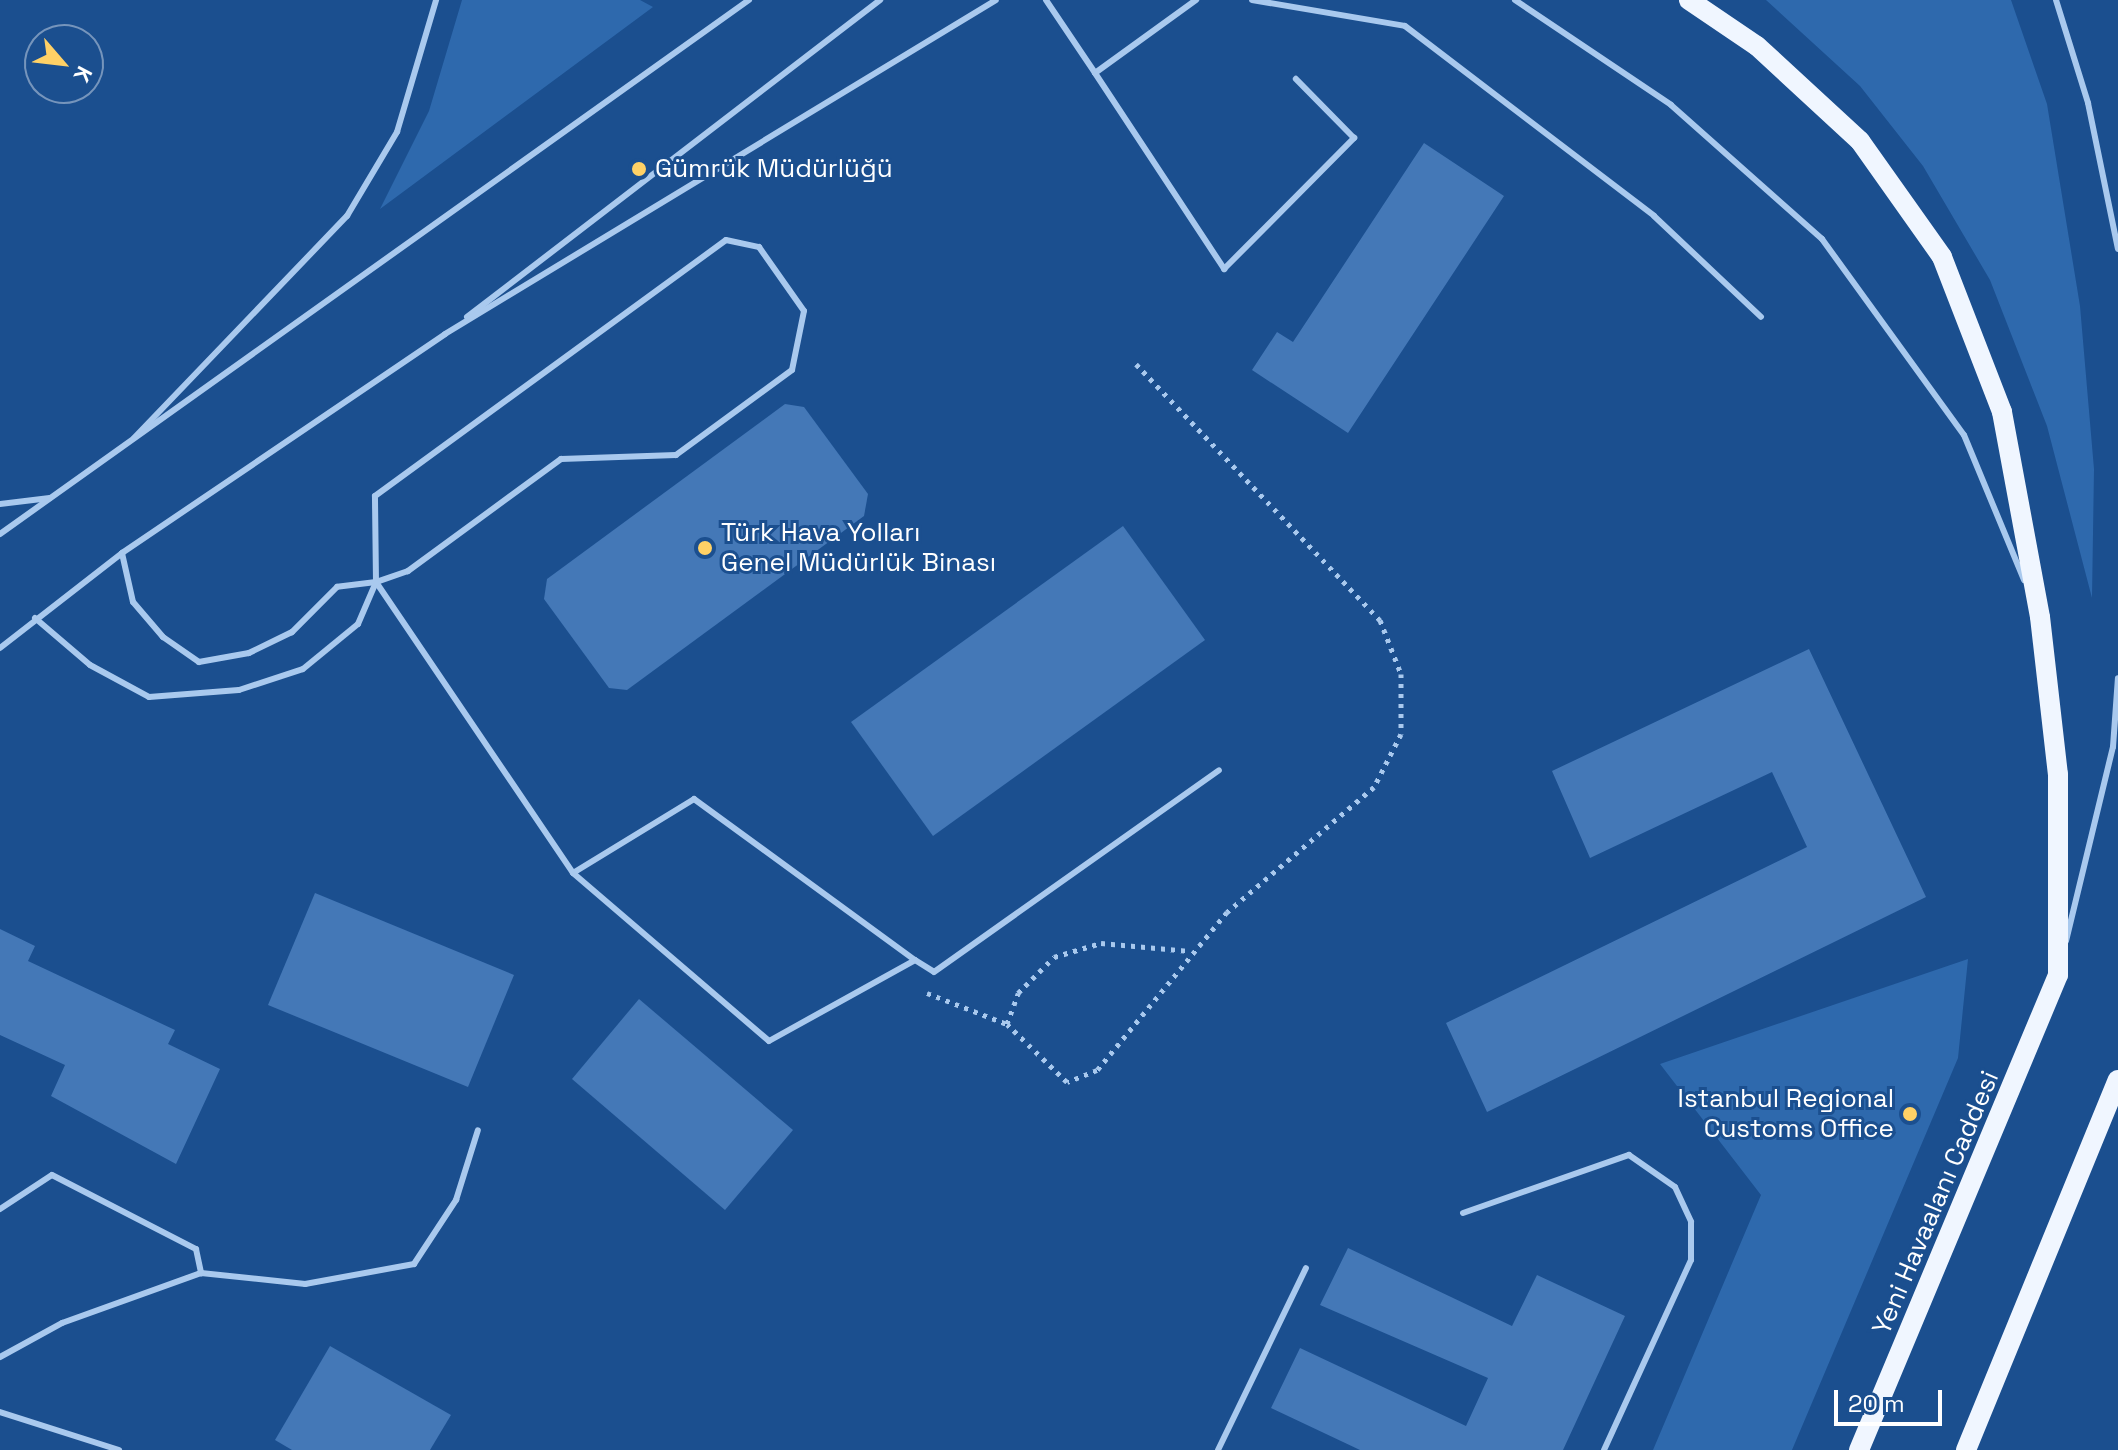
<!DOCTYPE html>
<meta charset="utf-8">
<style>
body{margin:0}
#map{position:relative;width:2118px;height:1450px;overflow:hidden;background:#1b4f8f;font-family:"Space Grotesk",sans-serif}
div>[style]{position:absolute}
.green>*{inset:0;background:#2e69ad}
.building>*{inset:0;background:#4478b7}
.path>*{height:5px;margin-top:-2.5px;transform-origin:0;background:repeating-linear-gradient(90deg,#a9c9ee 0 4px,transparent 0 10px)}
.lane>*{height:6px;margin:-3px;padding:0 3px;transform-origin:3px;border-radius:3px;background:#a9c9ee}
.primary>*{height:20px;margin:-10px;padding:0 10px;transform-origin:10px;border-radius:10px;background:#f0f6ff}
.dots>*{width:22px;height:22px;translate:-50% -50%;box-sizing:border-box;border:4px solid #1b4f8f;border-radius:50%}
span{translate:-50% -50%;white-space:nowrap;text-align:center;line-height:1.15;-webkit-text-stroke:6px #1b4f8f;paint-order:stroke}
.poi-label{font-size:26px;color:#fff}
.left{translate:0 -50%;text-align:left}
.right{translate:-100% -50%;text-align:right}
.street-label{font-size:26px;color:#fff}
.north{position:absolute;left:24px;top:24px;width:80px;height:80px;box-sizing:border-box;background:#1b4f8f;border:2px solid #7695bc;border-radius:50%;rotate:118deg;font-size:22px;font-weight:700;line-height:32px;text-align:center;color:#fff}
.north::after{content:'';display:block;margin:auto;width:28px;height:36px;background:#ffd166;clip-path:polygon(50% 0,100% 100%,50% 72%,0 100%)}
.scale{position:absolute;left:1834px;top:1390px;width:108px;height:36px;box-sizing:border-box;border:4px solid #fff;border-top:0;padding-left:10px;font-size:24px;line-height:28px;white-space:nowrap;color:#fff;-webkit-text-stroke:6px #1b4f8f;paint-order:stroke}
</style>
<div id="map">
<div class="green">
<div style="clip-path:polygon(462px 0,640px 0,653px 7px,380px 209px,429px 111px)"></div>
<div style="clip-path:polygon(1766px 0,2011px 0,2047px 104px,2080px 306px,2094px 469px,2092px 598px,2047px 426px,1990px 280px,1923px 166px,1860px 86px)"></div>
<div style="clip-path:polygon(1968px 959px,1958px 1058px,1792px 1450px,1653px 1450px,1761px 1195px,1660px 1064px)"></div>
</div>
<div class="building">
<div style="clip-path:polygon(1424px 143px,1504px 196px,1348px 433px,1252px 370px,1277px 332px,1293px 342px)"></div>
<div style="clip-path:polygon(785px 404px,804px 407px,868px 494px,864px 516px,627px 690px,609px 688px,544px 599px,547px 579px)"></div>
<div style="clip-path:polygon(1123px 526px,1205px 640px,933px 836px,851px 722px)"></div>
<div style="clip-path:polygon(1809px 649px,1926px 897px,1487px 1112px,1446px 1023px,1807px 847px,1772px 772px,1590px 858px,1552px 771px)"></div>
<div style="clip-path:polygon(315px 893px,514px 975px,468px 1087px,268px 1005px)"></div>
<div style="clip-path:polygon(0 929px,35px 946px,28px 961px,175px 1030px,168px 1044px,220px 1069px,176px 1164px,51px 1096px,65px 1065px,0 1035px)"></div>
<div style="clip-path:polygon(639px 999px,793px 1130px,725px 1210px,572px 1079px)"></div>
<div style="clip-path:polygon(1348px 1248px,1512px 1326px,1537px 1275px,1625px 1316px,1563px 1450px,1360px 1450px,1271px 1408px,1300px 1348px,1466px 1426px,1488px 1378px,1320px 1305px)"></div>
<div style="clip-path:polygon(330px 1346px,451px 1415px,430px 1450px,292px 1450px,275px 1440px)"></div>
</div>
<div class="path">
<div style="left:1136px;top:364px;width:354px;rotate:46.4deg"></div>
<div style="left:1380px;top:620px;width:58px;rotate:68.7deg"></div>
<div style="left:1401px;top:674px;width:60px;rotate:90deg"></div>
<div style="left:1401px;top:734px;width:59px;rotate:117deg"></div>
<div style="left:1374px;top:787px;width:193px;rotate:139.6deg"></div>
<div style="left:1227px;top:912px;width:205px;rotate:129.4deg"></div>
<div style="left:1097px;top:1070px;width:32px;rotate:158deg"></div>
<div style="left:1067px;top:1082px;width:83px;rotate:-136deg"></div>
<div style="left:1007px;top:1024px;width:33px;rotate:-70deg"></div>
<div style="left:1018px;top:993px;width:51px;rotate:-45deg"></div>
<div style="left:1054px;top:957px;width:49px;rotate:-16.6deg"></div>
<div style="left:1101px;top:943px;width:89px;rotate:5.1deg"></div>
<div style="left:927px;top:993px;width:86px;rotate:21.2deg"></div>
</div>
<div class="lane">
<div style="left:1046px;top:0;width:88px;rotate:56.1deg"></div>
<div style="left:1095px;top:73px;width:125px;rotate:-35.9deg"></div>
<div style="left:1252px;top:0;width:155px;rotate:9.6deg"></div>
<div style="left:1405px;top:26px;width:313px;rotate:37.3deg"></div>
<div style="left:1654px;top:216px;width:147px;rotate:43.3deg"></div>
<div style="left:1515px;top:0;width:188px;rotate:33.9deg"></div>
<div style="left:1671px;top:105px;width:202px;rotate:41.6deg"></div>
<div style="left:1822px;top:239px;width:242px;rotate:54.1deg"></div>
<div style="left:1964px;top:435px;width:157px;rotate:67.5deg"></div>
<div style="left:2056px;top:0;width:108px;rotate:72.7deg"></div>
<div style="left:2088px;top:103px;width:149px;rotate:78.4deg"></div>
<div style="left:1095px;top:73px;width:235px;rotate:56.6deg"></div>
<div style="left:1224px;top:269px;width:185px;rotate:-45.2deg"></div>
<div style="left:1354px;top:138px;width:83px;rotate:-134.5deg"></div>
<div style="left:467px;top:317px;width:521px;rotate:-37.51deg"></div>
<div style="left:134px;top:438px;width:308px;rotate:-46.2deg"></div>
<div style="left:347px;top:216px;width:98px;rotate:-59.2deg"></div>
<div style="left:397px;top:132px;width:138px;rotate:-73.5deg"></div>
<div style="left:0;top:504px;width:50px;rotate:-6.8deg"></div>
<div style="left:0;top:534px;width:920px;rotate:-35.49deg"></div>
<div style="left:376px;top:582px;width:351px;rotate:55.9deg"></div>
<div style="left:573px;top:873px;width:258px;rotate:40.6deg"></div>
<div style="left:769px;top:1041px;width:167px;rotate:-29deg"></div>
<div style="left:915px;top:960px;width:22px;rotate:32deg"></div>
<div style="left:934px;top:972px;width:349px;rotate:-35.3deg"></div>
<div style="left:35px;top:618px;width:72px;rotate:40.5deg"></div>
<div style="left:90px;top:665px;width:67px;rotate:28.5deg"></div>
<div style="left:149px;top:697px;width:90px;rotate:-4.4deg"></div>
<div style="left:239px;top:690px;width:67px;rotate:-18.2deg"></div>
<div style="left:303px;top:669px;width:71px;rotate:-39.3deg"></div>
<div style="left:358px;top:624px;width:46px;rotate:-66.8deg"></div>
<div style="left:376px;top:582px;width:86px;rotate:-90.7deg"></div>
<div style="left:375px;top:496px;width:434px;rotate:-36.1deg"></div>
<div style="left:726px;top:240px;width:34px;rotate:12deg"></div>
<div style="left:759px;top:247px;width:78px;rotate:54.9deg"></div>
<div style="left:804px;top:311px;width:60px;rotate:101.5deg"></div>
<div style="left:792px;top:370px;width:144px;rotate:143.8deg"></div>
<div style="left:676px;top:455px;width:115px;rotate:178deg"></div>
<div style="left:561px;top:459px;width:190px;rotate:143.8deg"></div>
<div style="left:408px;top:571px;width:34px;rotate:161deg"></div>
<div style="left:376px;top:582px;width:39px;rotate:173deg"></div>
<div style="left:337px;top:587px;width:64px;rotate:135deg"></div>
<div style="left:292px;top:632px;width:48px;rotate:154deg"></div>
<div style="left:249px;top:653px;width:51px;rotate:169.8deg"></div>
<div style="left:199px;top:662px;width:44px;rotate:-145.2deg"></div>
<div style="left:163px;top:637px;width:46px;rotate:-130.6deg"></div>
<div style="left:133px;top:602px;width:50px;rotate:-102.7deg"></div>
<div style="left:0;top:648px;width:155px;rotate:-37.9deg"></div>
<div style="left:122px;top:553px;width:390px;rotate:-34.1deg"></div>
<div style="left:445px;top:334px;width:644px;rotate:-31.22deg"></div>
<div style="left:573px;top:873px;width:142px;rotate:-31.4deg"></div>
<div style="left:694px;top:799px;width:273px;rotate:36.1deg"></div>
<div style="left:2066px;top:941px;width:200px;rotate:-76.4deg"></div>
<div style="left:2113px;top:747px;width:69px;rotate:-85.9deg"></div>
<div style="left:0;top:1209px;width:62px;rotate:-33.2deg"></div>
<div style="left:52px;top:1175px;width:162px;rotate:27.2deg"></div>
<div style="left:196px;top:1249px;width:25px;rotate:78deg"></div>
<div style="left:1463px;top:1213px;width:176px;rotate:-19.3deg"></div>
<div style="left:1629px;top:1155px;width:56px;rotate:34.8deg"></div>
<div style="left:1675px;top:1187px;width:38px;rotate:65deg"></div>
<div style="left:1691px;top:1222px;width:38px;rotate:90deg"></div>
<div style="left:1691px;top:1260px;width:209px;rotate:114.6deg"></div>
<div style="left:0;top:1357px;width:71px;rotate:-28.7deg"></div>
<div style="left:62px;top:1323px;width:148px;rotate:-19.8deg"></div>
<div style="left:201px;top:1273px;width:105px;rotate:6deg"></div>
<div style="left:305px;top:1284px;width:111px;rotate:-10.4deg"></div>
<div style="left:414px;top:1264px;width:77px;rotate:-56.7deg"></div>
<div style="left:456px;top:1200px;width:73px;rotate:-72.6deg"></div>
<div style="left:0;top:1412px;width:125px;rotate:17.7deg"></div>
<div style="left:1218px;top:1450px;width:202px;rotate:-64.2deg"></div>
</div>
<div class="primary">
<div style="left:1689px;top:0;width:82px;rotate:34.1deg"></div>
<div style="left:1757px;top:46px;width:140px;rotate:42.7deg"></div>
<div style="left:1860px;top:141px;width:142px;rotate:54.7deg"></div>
<div style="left:1942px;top:257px;width:166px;rotate:68.8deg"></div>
<div style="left:2002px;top:412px;width:208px;rotate:79.5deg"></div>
<div style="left:2040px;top:617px;width:158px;rotate:83.5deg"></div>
<div style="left:2058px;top:774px;width:201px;rotate:90deg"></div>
<div style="left:2058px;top:975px;width:515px;rotate:112.73deg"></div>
<div style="left:1966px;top:1450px;width:400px;rotate:-67.7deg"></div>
</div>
<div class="dots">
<div style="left:639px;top:169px;background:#ffd166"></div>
<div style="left:705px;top:548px;background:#ffd166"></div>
<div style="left:1910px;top:1114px;background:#ffd166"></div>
</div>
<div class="poi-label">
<span class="left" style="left:655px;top:169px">Gümrük Müdürlüğü</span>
<span class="left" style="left:721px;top:548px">Türk Hava Yolları<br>Genel Müdürlük Binası</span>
<span class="right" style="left:1894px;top:1114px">Istanbul Regional<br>Customs Office</span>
</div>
<div class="street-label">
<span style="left:1936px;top:1203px;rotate:-67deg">Yeni Havaalanı Caddesi</span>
</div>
<div class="north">K</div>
<div class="scale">20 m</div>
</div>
